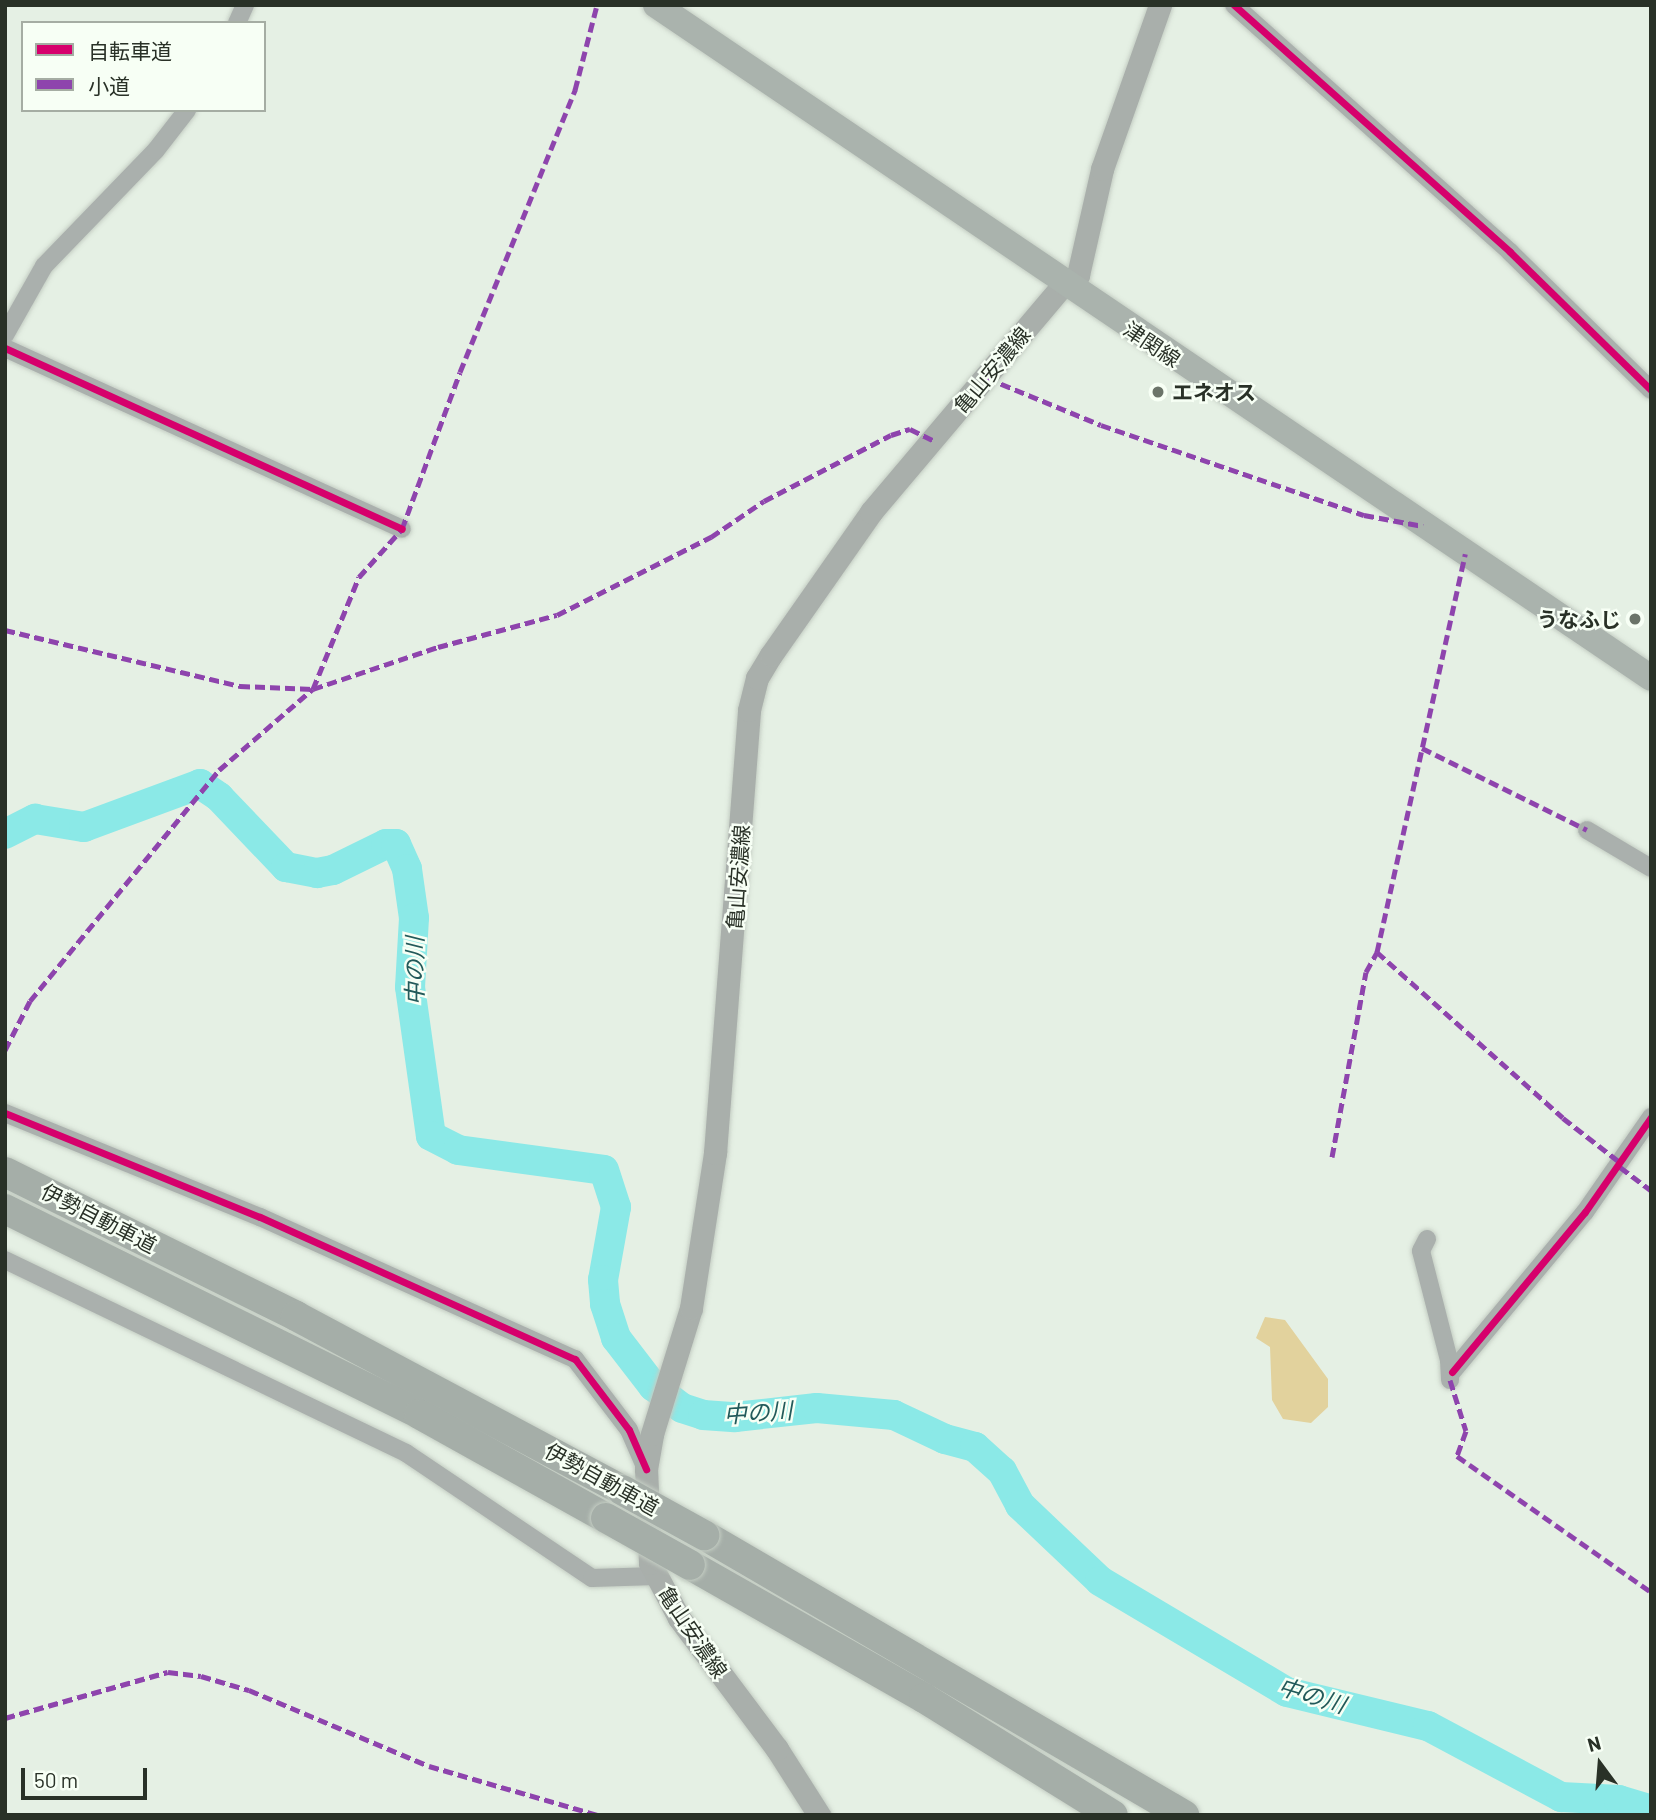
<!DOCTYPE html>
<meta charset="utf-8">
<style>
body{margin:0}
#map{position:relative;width:1656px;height:1820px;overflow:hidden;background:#e5f0e4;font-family:Barlow,"Noto Sans JP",sans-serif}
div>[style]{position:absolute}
.forest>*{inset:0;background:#e2d29d}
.river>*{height:30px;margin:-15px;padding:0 15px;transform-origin:15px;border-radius:15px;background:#8be9e7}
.roads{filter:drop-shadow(0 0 2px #c4cdc3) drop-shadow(0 0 2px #c4cdc3)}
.minor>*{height:18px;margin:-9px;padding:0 9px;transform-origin:9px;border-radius:9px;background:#aab0ad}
.secondary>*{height:23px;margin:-11.5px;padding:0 11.5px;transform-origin:11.5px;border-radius:11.5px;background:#a9afab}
.primary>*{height:26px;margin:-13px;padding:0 13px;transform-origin:13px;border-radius:13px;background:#aab3ad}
.motorway>*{height:30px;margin:-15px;padding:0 15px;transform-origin:15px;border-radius:15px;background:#a5aea8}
.bridges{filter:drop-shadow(0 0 2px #c4cdc3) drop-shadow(0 0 2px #c4cdc3)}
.motorway-bridge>*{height:30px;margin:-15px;padding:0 15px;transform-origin:15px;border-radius:15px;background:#a5aea8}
.quiet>*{height:5px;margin-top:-2.5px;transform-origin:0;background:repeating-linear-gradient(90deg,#8e44ad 0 10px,transparent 0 15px)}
.cycleway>*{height:7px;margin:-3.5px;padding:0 3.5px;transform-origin:3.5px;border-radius:3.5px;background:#d6006c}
.dots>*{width:19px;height:19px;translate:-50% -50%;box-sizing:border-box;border:4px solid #f7fff5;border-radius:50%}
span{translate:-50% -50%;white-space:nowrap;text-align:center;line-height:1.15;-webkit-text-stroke:5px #f7fff5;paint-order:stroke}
.street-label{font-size:21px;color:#293127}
.poi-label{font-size:21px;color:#293127;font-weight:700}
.left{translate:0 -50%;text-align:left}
.right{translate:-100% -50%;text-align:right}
.water-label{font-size:23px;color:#225a5a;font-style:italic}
.frame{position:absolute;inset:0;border:7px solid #293127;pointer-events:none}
.legend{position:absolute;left:21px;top:21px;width:245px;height:91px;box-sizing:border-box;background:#f7fff5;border:2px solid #a5ada3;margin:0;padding:9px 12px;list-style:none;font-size:21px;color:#293127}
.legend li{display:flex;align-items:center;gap:14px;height:35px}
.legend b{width:35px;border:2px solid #a5ada3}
.north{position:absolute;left:1565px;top:1729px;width:70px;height:70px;-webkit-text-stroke:5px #f7fff5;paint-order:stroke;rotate:344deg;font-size:19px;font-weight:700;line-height:28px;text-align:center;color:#293127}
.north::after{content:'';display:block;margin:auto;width:24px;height:32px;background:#293127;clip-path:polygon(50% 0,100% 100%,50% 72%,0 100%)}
.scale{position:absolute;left:21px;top:1768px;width:126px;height:32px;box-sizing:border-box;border:4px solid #293127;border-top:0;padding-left:9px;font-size:21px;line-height:24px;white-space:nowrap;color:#293127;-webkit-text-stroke:5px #f7fff5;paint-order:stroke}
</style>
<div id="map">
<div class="forest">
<div style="clip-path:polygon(1265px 1317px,1285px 1320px,1328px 1379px,1328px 1407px,1311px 1423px,1283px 1419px,1272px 1400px,1270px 1347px,1256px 1338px)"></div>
</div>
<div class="river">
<div style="left:5px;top:834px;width:34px;rotate:-27deg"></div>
<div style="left:35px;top:819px;width:50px;rotate:9.3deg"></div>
<div style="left:84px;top:827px;width:124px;rotate:-20.3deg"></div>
<div style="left:200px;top:784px;width:23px;rotate:34deg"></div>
<div style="left:219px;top:797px;width:97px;rotate:46.3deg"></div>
<div style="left:286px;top:867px;width:32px;rotate:11deg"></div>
<div style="left:317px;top:873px;width:16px;rotate:-11deg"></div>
<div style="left:333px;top:870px;width:59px;rotate:-26.1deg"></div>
<div style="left:386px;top:844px;width:10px"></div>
<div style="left:396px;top:844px;width:27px;rotate:66deg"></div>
<div style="left:407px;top:869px;width:49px;rotate:81.9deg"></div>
<div style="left:414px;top:918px;width:69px;rotate:93.3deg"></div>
<div style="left:410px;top:987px;width:150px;rotate:82deg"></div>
<div style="left:431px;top:1136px;width:30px;rotate:27deg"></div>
<div style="left:458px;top:1150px;width:147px;rotate:7.8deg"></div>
<div style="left:604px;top:1170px;width:39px;rotate:72deg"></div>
<div style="left:616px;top:1207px;width:74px;rotate:100.1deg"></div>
<div style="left:603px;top:1280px;width:24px;rotate:85deg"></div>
<div style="left:605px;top:1304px;width:36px;rotate:72deg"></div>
<div style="left:616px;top:1338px;width:61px;rotate:52.4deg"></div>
<div style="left:653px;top:1386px;width:36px;rotate:37deg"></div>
<div style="left:682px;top:1408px;width:22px;rotate:18deg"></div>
<div style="left:703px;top:1415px;width:32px;rotate:4deg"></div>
<div style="left:735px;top:1417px;width:82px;rotate:-6.3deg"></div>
<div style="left:817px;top:1408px;width:77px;rotate:5.2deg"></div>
<div style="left:894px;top:1415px;width:56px;rotate:25.2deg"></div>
<div style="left:945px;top:1439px;width:31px;rotate:15deg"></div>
<div style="left:975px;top:1447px;width:36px;rotate:42deg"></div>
<div style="left:1002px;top:1471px;width:38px;rotate:62deg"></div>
<div style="left:1020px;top:1505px;width:110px;rotate:43.5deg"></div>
<div style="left:1100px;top:1581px;width:217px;rotate:30.7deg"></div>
<div style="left:1287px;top:1692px;width:145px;rotate:13.6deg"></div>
<div style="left:1428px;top:1726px;width:151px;rotate:28.1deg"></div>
<div style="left:1561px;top:1797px;width:58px;rotate:3deg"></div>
<div style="left:1619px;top:1800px;width:34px;rotate:17deg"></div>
</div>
<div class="roads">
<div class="minor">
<div style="left:1234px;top:5px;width:370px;rotate:41.8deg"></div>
<div style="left:1510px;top:252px;width:197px;rotate:44.4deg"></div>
<div style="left:237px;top:23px;width:20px;rotate:-66deg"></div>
<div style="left:5px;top:335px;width:79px;rotate:-60.5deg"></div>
<div style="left:44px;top:266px;width:161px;rotate:-46deg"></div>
<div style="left:156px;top:150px;width:51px;rotate:-52.2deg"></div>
<div style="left:5px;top:348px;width:436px;rotate:24.5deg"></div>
<div style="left:1587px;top:830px;width:74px;rotate:30.7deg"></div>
<div style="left:5px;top:1113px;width:275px;rotate:22.2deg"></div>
<div style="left:260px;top:1217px;width:346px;rotate:24.3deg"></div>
<div style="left:575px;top:1359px;width:89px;rotate:52.7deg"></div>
<div style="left:629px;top:1430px;width:43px;rotate:66.4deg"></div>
<div style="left:1427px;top:1239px;width:13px;rotate:117deg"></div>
<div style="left:1421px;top:1251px;width:113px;rotate:75.6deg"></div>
<div style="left:1449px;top:1360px;width:20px;rotate:87deg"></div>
<div style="left:5px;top:1260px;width:445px;rotate:25.7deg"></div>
<div style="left:406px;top:1453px;width:224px;rotate:33.9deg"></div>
<div style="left:592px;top:1578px;width:64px;rotate:-1.8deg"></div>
<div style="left:1452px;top:1372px;width:208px;rotate:-50.3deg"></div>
<div style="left:1585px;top:1212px;width:116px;rotate:-55.2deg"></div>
</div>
<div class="secondary">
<div style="left:819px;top:1815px;width:78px;rotate:-122.5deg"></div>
<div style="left:777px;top:1749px;width:164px;rotate:-126.8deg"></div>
<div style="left:679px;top:1618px;width:62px;rotate:-117.8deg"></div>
<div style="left:650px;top:1563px;width:94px;rotate:-92.4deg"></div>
<div style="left:646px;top:1469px;width:36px;rotate:-80deg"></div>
<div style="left:652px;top:1434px;width:132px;rotate:-72.8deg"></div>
<div style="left:691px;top:1308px;width:157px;rotate:-81.2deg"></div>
<div style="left:715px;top:1153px;width:444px;rotate:-85.6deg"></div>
<div style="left:749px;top:710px;width:33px;rotate:-76deg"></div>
<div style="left:757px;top:678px;width:27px;rotate:-59deg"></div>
<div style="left:771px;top:655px;width:174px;rotate:-55deg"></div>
<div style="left:871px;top:512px;width:299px;rotate:-49.8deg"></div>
<div style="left:1064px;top:284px;width:17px;rotate:-33deg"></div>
<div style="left:1078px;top:275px;width:109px;rotate:-77.2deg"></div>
<div style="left:1102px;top:169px;width:174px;rotate:-70.5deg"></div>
</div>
<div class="primary">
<div style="left:656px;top:5px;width:1201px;rotate:34.07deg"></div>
</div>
<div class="motorway">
<div style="left:5px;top:1172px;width:325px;rotate:26.3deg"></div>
<div style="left:296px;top:1316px;width:370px;rotate:28.1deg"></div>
<div style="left:5px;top:1209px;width:462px;rotate:26.3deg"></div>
<div style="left:419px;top:1414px;width:214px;rotate:29.1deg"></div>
<div style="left:704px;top:1535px;width:556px;rotate:30.26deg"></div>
<div style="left:690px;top:1565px;width:269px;rotate:29.6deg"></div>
<div style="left:924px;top:1698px;width:222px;rotate:31.8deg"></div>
</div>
</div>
<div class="bridges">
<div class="motorway-bridge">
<div style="left:622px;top:1490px;width:94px;rotate:28.8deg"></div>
<div style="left:606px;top:1518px;width:96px;rotate:29.2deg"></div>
</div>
</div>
<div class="quiet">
<div style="left:987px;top:378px;width:123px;rotate:22.4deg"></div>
<div style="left:1101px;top:425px;width:278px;rotate:18.9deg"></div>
<div style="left:1364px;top:515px;width:60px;rotate:10.6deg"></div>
<div style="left:5px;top:630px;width:242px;rotate:13.4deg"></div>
<div style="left:240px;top:686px;width:73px;rotate:2.4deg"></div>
<div style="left:313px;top:689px;width:132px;rotate:-18.6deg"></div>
<div style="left:438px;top:647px;width:123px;rotate:-15.1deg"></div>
<div style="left:557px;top:615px;width:173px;rotate:-26.9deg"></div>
<div style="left:711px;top:537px;width:64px;rotate:-34.2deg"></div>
<div style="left:764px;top:501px;width:143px;rotate:-27.5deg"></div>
<div style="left:891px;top:435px;width:20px;rotate:-18deg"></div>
<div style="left:910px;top:429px;width:25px;rotate:26deg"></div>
<div style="left:1422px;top:748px;width:184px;rotate:26.4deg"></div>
<div style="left:1377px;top:952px;width:249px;rotate:41.7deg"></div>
<div style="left:1563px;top:1118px;width:75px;rotate:37.9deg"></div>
<div style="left:5px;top:1050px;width:55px;rotate:-63deg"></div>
<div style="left:30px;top:1001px;width:298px;rotate:-50.7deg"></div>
<div style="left:219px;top:770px;width:124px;rotate:-40.8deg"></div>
<div style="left:313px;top:689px;width:121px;rotate:-67.7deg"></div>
<div style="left:359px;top:577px;width:64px;rotate:-48.1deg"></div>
<div style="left:402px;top:529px;width:167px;rotate:-69.7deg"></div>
<div style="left:460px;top:372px;width:305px;rotate:-67.8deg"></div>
<div style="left:575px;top:90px;width:88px;rotate:-75.5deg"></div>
<div style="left:1332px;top:1157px;width:188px;rotate:-79.6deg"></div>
<div style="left:1366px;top:972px;width:23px;rotate:-61deg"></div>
<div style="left:1377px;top:952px;width:408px;rotate:-77.5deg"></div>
<div style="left:1620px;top:1167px;width:39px;rotate:37deg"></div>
<div style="left:1450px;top:1380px;width:53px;rotate:72.6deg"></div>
<div style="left:1466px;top:1431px;width:27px;rotate:110deg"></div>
<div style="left:1457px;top:1456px;width:237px;rotate:35deg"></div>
<div style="left:5px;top:1718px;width:169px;rotate:-15.8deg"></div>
<div style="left:168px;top:1672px;width:33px;rotate:7deg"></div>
<div style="left:201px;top:1676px;width:50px;rotate:16.3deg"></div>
<div style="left:249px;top:1690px;width:195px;rotate:22.9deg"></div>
<div style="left:429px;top:1766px;width:176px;rotate:16.2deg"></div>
</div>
<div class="cycleway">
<div style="left:1234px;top:5px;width:370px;rotate:41.8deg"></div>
<div style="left:1510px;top:252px;width:197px;rotate:44.4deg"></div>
<div style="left:5px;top:348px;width:436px;rotate:24.5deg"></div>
<div style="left:5px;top:1113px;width:275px;rotate:22.2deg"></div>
<div style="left:260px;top:1217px;width:346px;rotate:24.3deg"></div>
<div style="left:575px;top:1359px;width:89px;rotate:52.7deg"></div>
<div style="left:629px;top:1430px;width:43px;rotate:66.4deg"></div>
<div style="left:1452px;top:1372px;width:208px;rotate:-50.3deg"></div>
<div style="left:1585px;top:1212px;width:116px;rotate:-55.2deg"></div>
</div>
<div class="dots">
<div style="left:1158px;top:392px;background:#6b7469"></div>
<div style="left:1635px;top:619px;background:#6b7469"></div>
</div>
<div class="street-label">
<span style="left:1152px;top:344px;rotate:34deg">津関線</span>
<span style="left:992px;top:370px;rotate:-50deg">亀山安濃線</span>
<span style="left:738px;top:877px;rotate:-86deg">亀山安濃線</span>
<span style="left:99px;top:1218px;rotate:27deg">伊勢自動車道</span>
<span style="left:602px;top:1479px;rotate:29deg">伊勢自動車道</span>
<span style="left:693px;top:1632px;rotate:56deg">亀山安濃線</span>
</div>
<div class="poi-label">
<span class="left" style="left:1172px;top:392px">エネオス</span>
<span class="right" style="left:1621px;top:619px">うなふじ</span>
</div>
<div class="water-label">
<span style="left:414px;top:971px;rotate:-90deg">中の川</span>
<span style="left:758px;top:1412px;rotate:-4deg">中の川</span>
<span style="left:1312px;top:1695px;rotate:17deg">中の川</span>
</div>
<div class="frame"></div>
<ul class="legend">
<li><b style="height:9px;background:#d6006c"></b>自転車道</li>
<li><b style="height:9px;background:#8e44ad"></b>小道</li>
</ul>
<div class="north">N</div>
<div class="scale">50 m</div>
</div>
